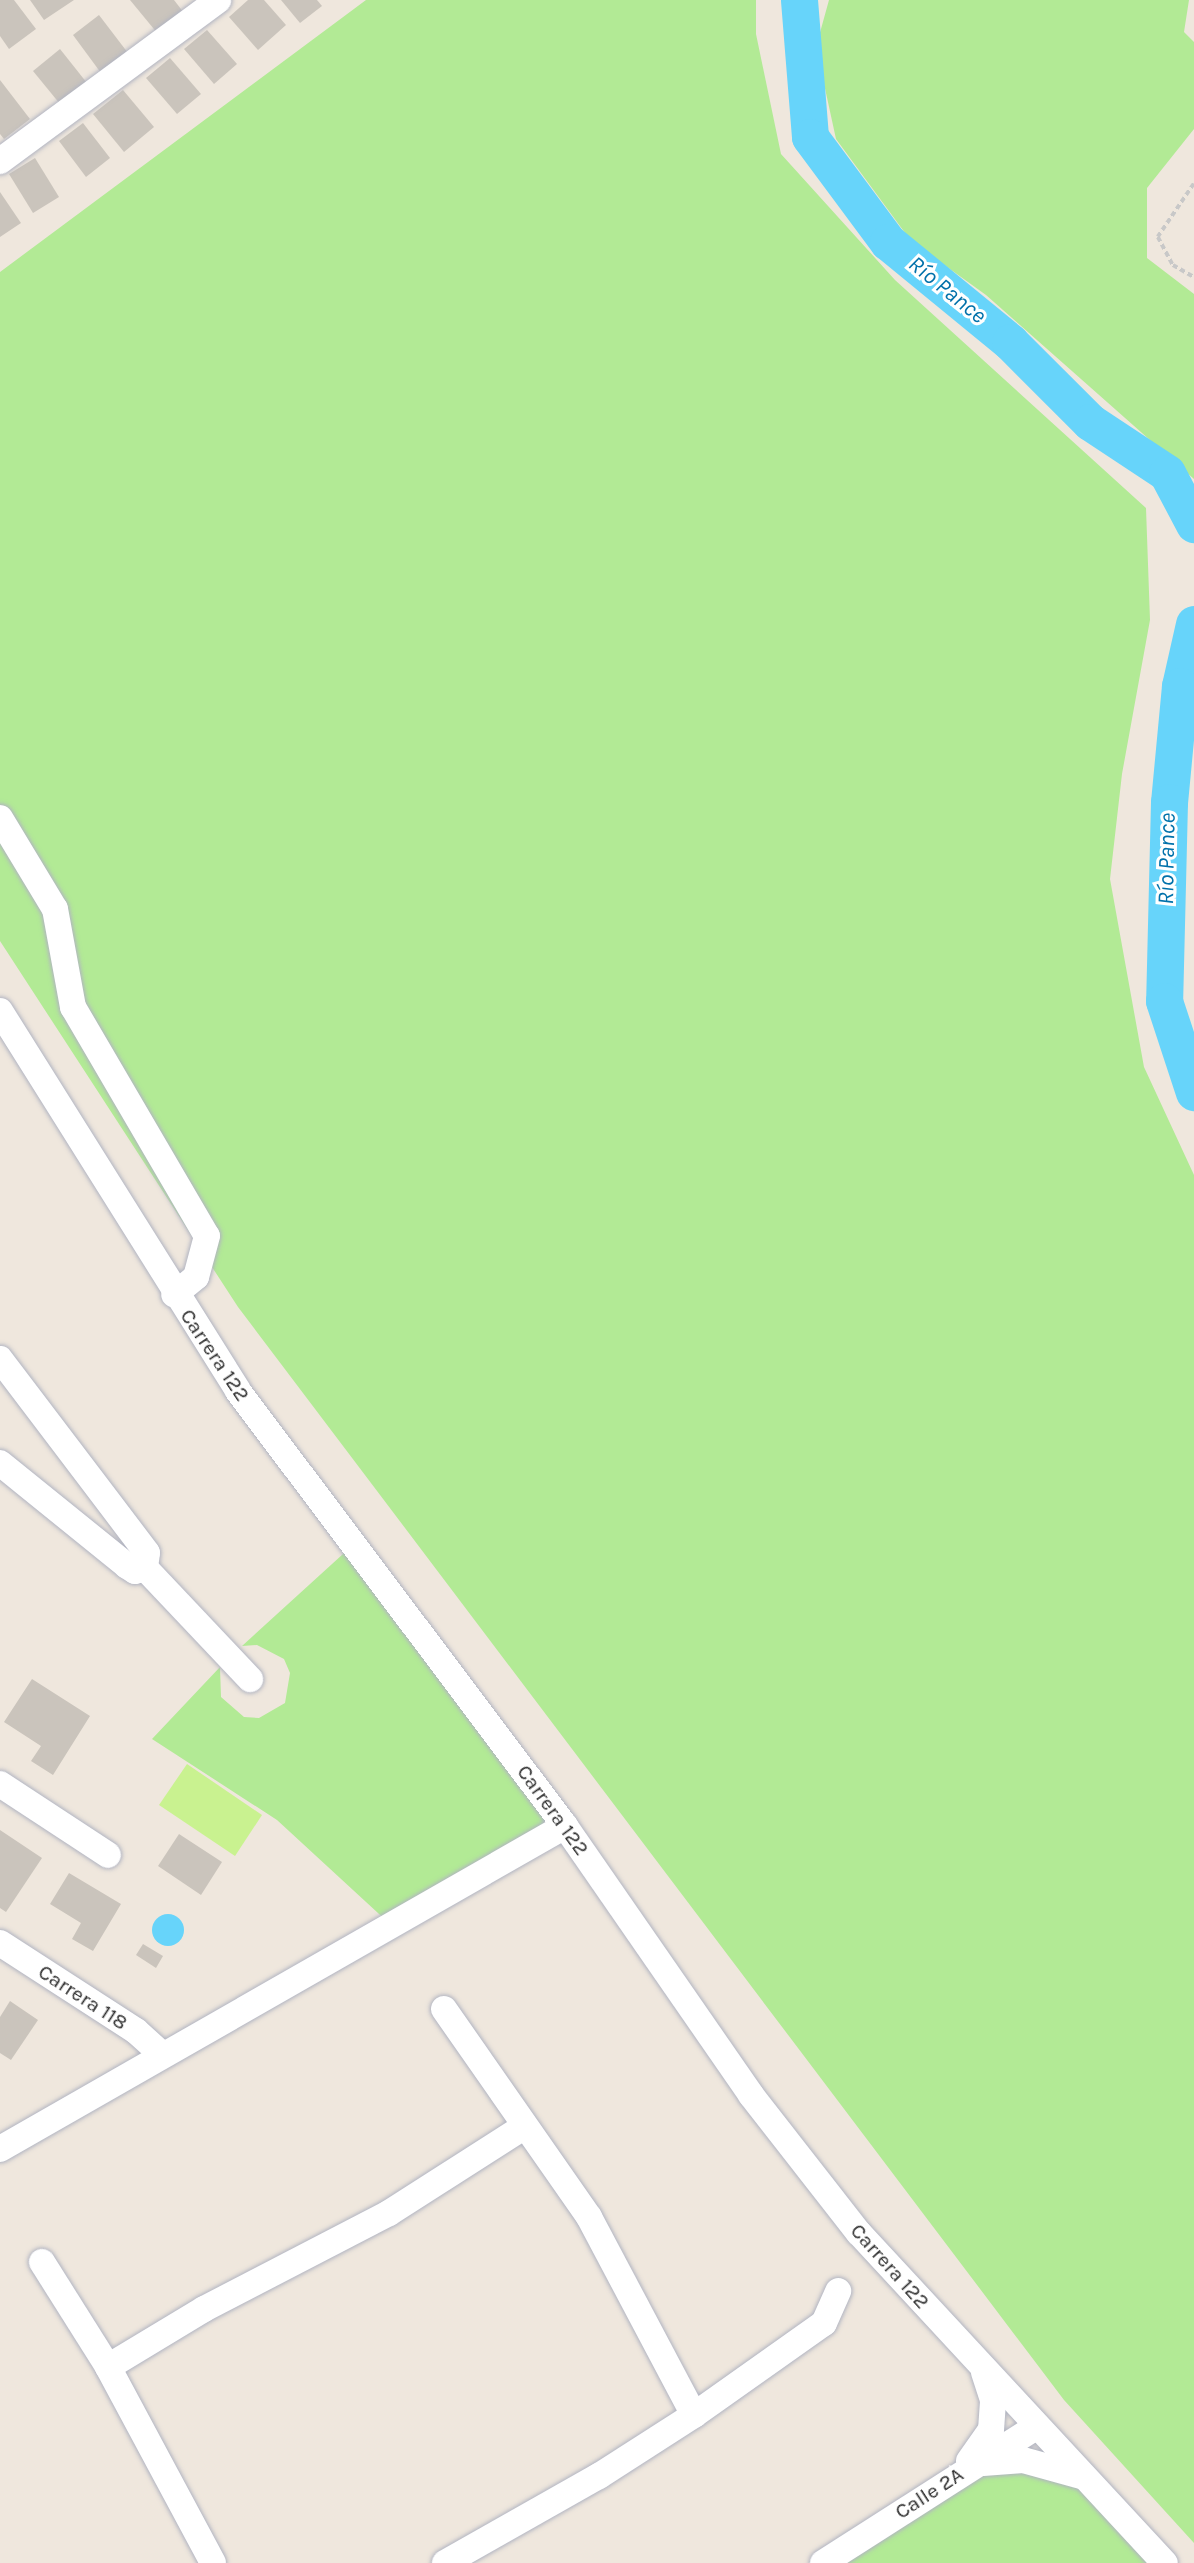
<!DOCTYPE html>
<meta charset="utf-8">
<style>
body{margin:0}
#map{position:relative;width:1194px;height:2563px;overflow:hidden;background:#efe7dd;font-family:Karla,sans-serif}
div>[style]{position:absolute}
.green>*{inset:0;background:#b2ea95}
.pitch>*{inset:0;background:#c9f290}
.water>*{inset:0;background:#67d4fa}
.round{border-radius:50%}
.river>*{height:37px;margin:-18.5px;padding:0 18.5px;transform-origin:18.5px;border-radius:18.5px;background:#67d4fa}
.building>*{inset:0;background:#cac4bc}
.path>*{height:3.5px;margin-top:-1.75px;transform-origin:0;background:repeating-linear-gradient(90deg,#c8c8c8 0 5px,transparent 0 8.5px)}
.roads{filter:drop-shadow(0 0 2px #b1b4c1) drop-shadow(0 0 2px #b1b4c1)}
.minor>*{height:26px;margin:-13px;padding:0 13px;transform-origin:13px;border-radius:13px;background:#fff}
span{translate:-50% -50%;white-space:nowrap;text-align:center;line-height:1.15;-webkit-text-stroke:6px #fff;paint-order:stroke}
.street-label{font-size:21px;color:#2c2c2c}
.water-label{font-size:23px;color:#0171aa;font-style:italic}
</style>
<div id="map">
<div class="green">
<div style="clip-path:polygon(366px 0,756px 0,756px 34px,781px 154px,895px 280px,1146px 508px,1150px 620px,1122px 774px,1110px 879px,1144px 1067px,1194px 1175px,1194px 2543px,1064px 2400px,238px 1307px,0 941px,0 272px)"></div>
<div style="clip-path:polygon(829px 0,1189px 0,1184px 32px,1194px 42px,1194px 129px,1147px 188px,1147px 258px,1194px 294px,1194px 479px,986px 295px,911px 241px,836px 139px,816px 47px)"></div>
<div style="clip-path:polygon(354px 1544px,565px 1826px,391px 1925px,277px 1820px,152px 1739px,220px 1667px,221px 1697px,244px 1717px,259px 1718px,285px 1703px,290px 1673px,284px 1659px,257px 1645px,242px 1646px)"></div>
<div style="clip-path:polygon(1054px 2466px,1165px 2563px,823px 2563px,948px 2479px)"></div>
</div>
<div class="pitch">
<div style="clip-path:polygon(187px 1764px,262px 1815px,235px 1856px,159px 1805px)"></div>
</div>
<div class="water">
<div class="round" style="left:152px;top:1914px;width:32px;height:32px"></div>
</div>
<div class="river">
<div style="left:799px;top:0;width:137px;rotate:85.4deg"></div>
<div style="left:810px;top:137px;width:131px;rotate:53.4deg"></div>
<div style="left:888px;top:242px;width:158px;rotate:39.3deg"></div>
<div style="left:1010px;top:342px;width:113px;rotate:45deg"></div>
<div style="left:1090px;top:422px;width:92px;rotate:33.5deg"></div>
<div style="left:1167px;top:473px;width:58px;rotate:62.1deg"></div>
<div style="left:1194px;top:624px;width:64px;rotate:102.7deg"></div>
<div style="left:1180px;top:686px;width:117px;rotate:95.4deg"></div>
<div style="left:1169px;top:802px;width:199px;rotate:91.4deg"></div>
<div style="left:1164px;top:1001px;width:96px;rotate:71.8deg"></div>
</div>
<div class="building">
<div style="clip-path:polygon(0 0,14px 0,36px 29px,9px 49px,0 36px)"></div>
<div style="clip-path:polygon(30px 0,74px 0,44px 20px)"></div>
<div style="clip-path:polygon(130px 0,174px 0,184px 13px,158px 34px)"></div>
<div style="clip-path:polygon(248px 0,264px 0,286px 25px,258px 50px,229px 17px)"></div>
<div style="clip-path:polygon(281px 0,317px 0,322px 6px,300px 23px)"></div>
<div style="clip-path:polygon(99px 15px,128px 53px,101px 73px,73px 35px)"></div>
<div style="clip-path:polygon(207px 30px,237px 64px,214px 84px,184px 49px)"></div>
<div style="clip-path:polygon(60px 49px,87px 83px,60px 104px,33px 71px)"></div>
<div style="clip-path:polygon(170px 58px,201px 94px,177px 114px,146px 78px)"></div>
<div style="clip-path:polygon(0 80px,30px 119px,4px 139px,0 134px)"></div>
<div style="clip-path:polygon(123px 90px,154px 127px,124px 152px,93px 114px)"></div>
<div style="clip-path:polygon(83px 123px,110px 158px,86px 177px,59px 141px)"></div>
<div style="clip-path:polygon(35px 158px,59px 197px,33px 213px,9px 174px)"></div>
<div style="clip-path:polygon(0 192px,21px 223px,0 237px)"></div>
<div style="clip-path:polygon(32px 1679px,90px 1716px,53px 1775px,31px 1761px,41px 1746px,4px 1722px)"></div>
<div style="clip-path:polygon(0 1830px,42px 1858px,6px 1912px,0 1908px)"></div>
<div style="clip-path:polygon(179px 1834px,222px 1862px,201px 1895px,158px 1866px)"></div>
<div style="clip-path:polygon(69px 1873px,121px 1904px,93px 1951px,72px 1939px,81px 1923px,50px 1904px)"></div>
<div style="clip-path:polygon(143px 1944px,163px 1956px,156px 1968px,136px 1955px)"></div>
<div style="clip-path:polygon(10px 2001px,38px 2020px,11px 2060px,0 2053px,0 2017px)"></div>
</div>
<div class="path">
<div style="left:1194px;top:184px;width:64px;rotate:124.2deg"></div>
<div style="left:1158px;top:237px;width:32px;rotate:62deg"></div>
<div style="left:1173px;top:265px;width:24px;rotate:30deg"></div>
</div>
<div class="roads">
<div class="minor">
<div style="left:0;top:161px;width:271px;rotate:-36.4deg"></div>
<div style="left:0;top:818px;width:106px;rotate:58.9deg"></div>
<div style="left:55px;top:909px;width:100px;rotate:79.6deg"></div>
<div style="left:73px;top:1007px;width:265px;rotate:59.7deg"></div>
<div style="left:207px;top:1236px;width:42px;rotate:105deg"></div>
<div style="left:196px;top:1277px;width:28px;rotate:141deg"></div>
<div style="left:0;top:1011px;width:448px;rotate:57.9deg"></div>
<div style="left:238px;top:1391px;width:544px;rotate:53.07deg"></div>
<div style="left:565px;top:1826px;width:327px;rotate:55.3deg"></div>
<div style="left:751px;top:2095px;width:175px;rotate:52deg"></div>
<div style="left:859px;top:2233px;width:450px;rotate:47.2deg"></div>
<div style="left:0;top:1359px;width:243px;rotate:52.8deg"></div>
<div style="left:147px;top:1553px;width:15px;rotate:98deg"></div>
<div style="left:0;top:1463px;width:164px;rotate:39deg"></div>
<div style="left:127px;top:1566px;width:9px;rotate:32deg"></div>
<div style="left:135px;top:1571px;width:10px;rotate:-17deg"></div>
<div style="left:145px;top:1568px;width:153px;rotate:46.6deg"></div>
<div style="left:0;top:1784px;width:129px;rotate:33.3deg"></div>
<div style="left:0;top:1943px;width:162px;rotate:32.9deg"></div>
<div style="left:136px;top:2031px;width:36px;rotate:42deg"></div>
<div style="left:444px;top:2009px;width:254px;rotate:55.1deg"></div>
<div style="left:589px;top:2217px;width:224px;rotate:62.1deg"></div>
<div style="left:0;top:2149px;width:651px;rotate:-29.76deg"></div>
<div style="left:42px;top:2262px;width:124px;rotate:57.8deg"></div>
<div style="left:108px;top:2367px;width:222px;rotate:61.8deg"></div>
<div style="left:108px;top:2367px;width:112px;rotate:-31.1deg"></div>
<div style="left:204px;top:2309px;width:208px;rotate:-27.4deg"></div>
<div style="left:389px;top:2213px;width:161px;rotate:-32.6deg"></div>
<div style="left:969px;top:2461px;width:38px;rotate:-55deg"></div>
<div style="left:991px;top:2430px;width:30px;rotate:-86deg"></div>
<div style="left:993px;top:2400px;width:29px;rotate:-108deg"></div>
<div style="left:983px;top:2463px;width:40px;rotate:-4.3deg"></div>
<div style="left:1023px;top:2460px;width:60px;rotate:15.4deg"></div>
<div style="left:445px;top:2563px;width:177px;rotate:-29.5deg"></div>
<div style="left:599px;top:2476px;width:113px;rotate:-32.7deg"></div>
<div style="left:694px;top:2415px;width:159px;rotate:-35.3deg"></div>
<div style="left:824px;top:2323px;width:35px;rotate:-66deg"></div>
<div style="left:823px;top:2563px;width:253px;rotate:-32.6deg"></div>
</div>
</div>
<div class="street-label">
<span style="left:215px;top:1355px;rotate:56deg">Carrera 122</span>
<span style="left:553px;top:1810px;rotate:54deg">Carrera 122</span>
<span style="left:83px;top:1997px;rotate:33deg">Carrera 118</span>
<span style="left:890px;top:2266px;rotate:48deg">Carrera 122</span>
<span style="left:929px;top:2493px;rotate:-33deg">Calle 2A</span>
</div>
<div class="water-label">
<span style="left:947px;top:290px;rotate:39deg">Río Pance</span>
<span style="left:1167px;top:859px;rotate:-89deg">Río Pance</span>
</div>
</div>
